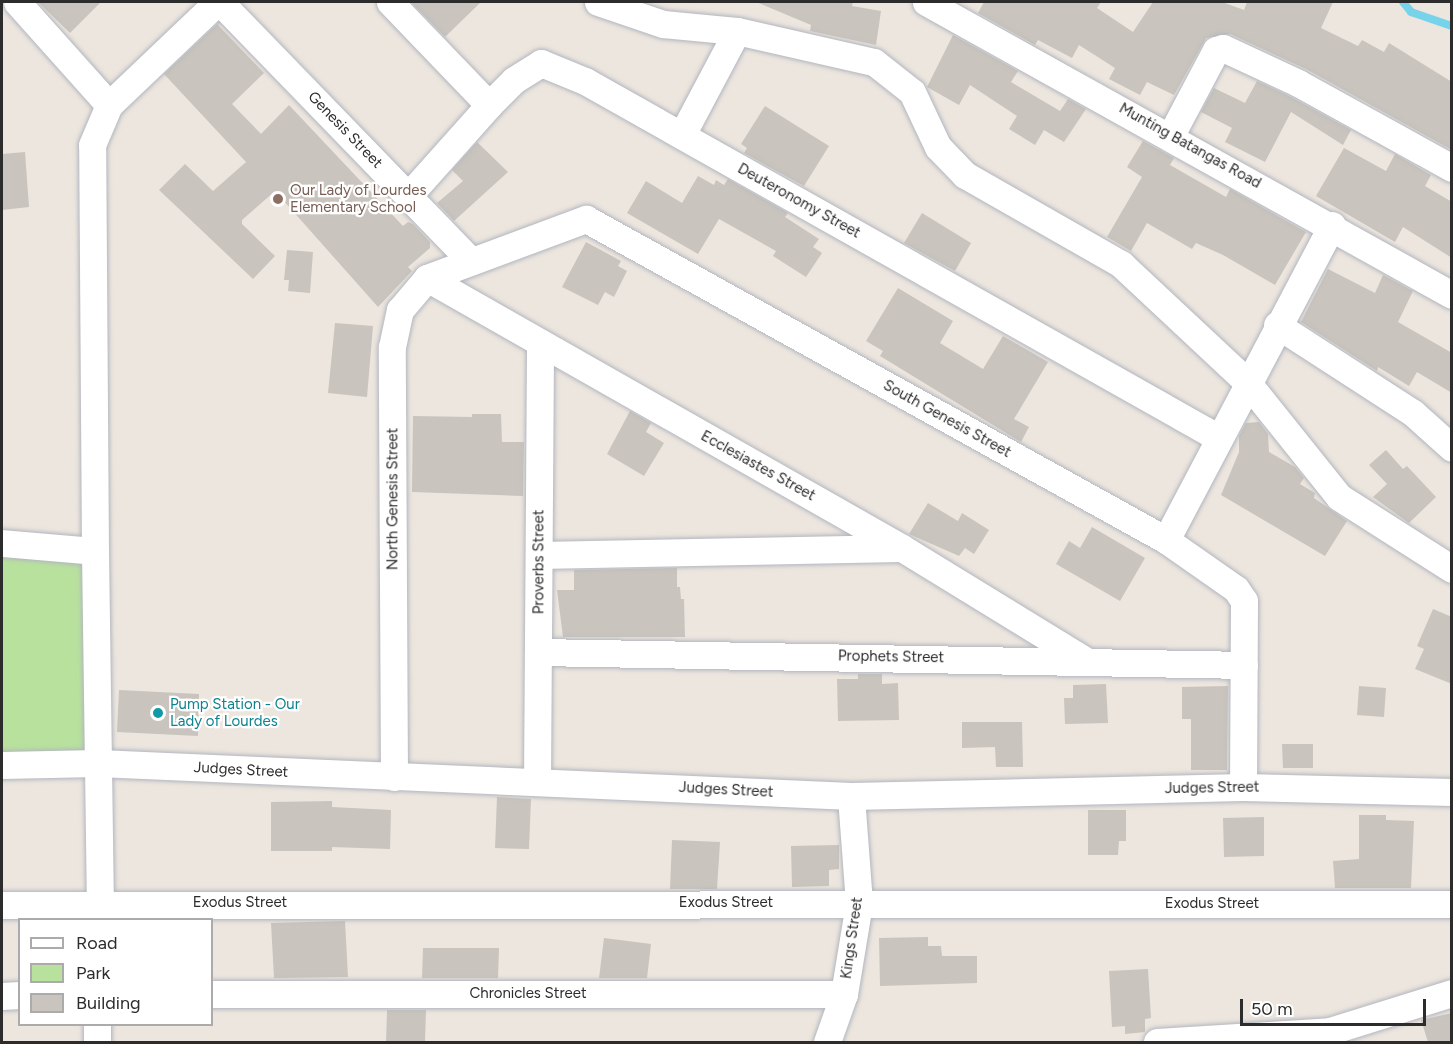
<!DOCTYPE html>
<style>
body{margin:0}
#map{position:relative;width:1453px;height:1044px;overflow:hidden;background:#ede6df;font-family:Figtree,sans-serif}
div>[style]{position:absolute}
.green>*{inset:0;background:#b9e19e}
.stream>*{height:8px;margin:-4px;padding:0 4px;transform-origin:4px;border-radius:4px;background:#77d3ea}
.building>*{inset:0;background:#c9c4bd}
.roads{filter:drop-shadow(0 0 2px #b2b6bf) drop-shadow(0 0 2px #b2b6bf)}
.minor>*{height:27px;margin:-13.5px;padding:0 13.5px;transform-origin:13.5px;border-radius:13.5px;background:#fff}
.dots>*{width:16px;height:16px;translate:-50% -50%;box-sizing:border-box;border:3px solid #fff;border-radius:50%}
span{translate:-50% -50%;white-space:nowrap;text-align:center;line-height:1.15;-webkit-text-stroke:4.5px #fff;paint-order:stroke}
.street-label{font-size:15px;color:#2c2c2c}
.education-label{font-size:15px;color:#785e54}
.left{translate:0 -50%;text-align:left}
.culture-label{font-size:15px;color:#0d838f}
.frame{position:absolute;inset:0;border:3px solid #2c2c2c;pointer-events:none}
.legend{position:absolute;left:18px;top:918px;width:195px;height:108px;box-sizing:border-box;background:#fff;border:2px solid #ababab;margin:0;padding:8px 10px;list-style:none;font-size:18px;color:#2c2c2c}
.legend li{display:flex;align-items:center;gap:12px;height:30px}
.legend b{width:30px;border:2px solid #ababab}
.scale{position:absolute;left:1240px;top:999px;width:186px;height:27px;box-sizing:border-box;border:3px solid #2c2c2c;border-top:0;padding-left:8px;font-size:18px;line-height:21px;white-space:nowrap;color:#2c2c2c;-webkit-text-stroke:4px #fff;paint-order:stroke}
</style>
<div id="map">
<div class="green">
<div style="clip-path:polygon(2px 548px,83px 550px,87px 763px,2px 761px)"></div>
</div>
<div class="stream">
<div style="left:1403px;top:2px;width:13px;rotate:51deg"></div>
<div style="left:1411px;top:12px;width:43px;rotate:18.9deg"></div>
</div>
<div class="building">
<div style="clip-path:polygon(38px 2px,101px 2px,70px 33px)"></div>
<div style="clip-path:polygon(411px 2px,481px 2px,445px 37px)"></div>
<div style="clip-path:polygon(756px 2px,853px 2px,852px 6px,881px 11px,876px 45px,810px 31px,811px 25px)"></div>
<div style="clip-path:polygon(984px 2px,1101px 2px,1097px 8px,1133px 32px,1153px 2px,1222px 2px,1244px 10px,1247px 2px,1333px 2px,1321px 28px,1358px 46px,1362px 40px,1384px 52px,1389px 43px,1452px 82px,1452px 150px,1306px 69px,1230px 34px,1206px 38px,1174px 95px,1147px 82px,1140px 95px,1109px 79px,1115px 68px,1079px 45px,1072px 58px,1038px 40px,1035px 45px,978px 13px)"></div>
<div style="clip-path:polygon(217px 24px,264px 73px,232px 104px,261px 134px,289px 105px,403px 226px,408px 222px,413px 224px,430px 242px,430px 248px,408px 267px,412px 271px,378px 307px,275px 191px,242px 220px,242px 224px,275px 256px,253px 279px,159px 190px,185px 164px,213px 191px,246px 162px,164px 74px)"></div>
<div style="clip-path:polygon(953px 35px,1018px 71px,1011px 82px,1060px 111px,1068px 99px,1086px 109px,1064px 142px,1044px 130px,1035px 145px,1009px 129px,1017px 116px,970px 85px,959px 105px,927px 87px)"></div>
<div style="clip-path:polygon(1257px 81px,1291px 97px,1351px 130px,1343px 145px,1291px 112px,1265px 162px,1225px 142px,1232px 128px,1201px 112px,1214px 88px,1245px 103px)"></div>
<div style="clip-path:polygon(765px 106px,829px 146px,804px 186px,744px 153px,747px 148px,741px 144px)"></div>
<div style="clip-path:polygon(1143px 141px,1174px 158px,1170px 165px,1226px 197px,1230px 189px,1306px 232px,1275px 285px,1223px 255px,1196px 243px,1192px 249px,1147px 223px,1131px 251px,1107px 237px,1142px 177px,1127px 167px)"></div>
<div style="clip-path:polygon(477px 142px,508px 172px,454px 221px,437px 203px,463px 181px,452px 170px)"></div>
<div style="clip-path:polygon(1344px 148px,1386px 171px,1395px 154px,1431px 175px,1425px 186px,1452px 202px,1452px 258px,1403px 227px,1395px 242px,1316px 196px)"></div>
<div style="clip-path:polygon(25px 152px,29px 207px,2px 210px,2px 154px)"></div>
<div style="clip-path:polygon(698px 176px,714px 185px,716px 180px,724px 185px,728px 179px,788px 213px,785px 217px,819px 239px,813px 247px,822px 253px,806px 277px,773px 256px,776px 251px,719px 219px,698px 254px,627px 213px,646px 181px,682px 203px)"></div>
<div style="clip-path:polygon(922px 213px,971px 243px,955px 271px,904px 243px)"></div>
<div style="clip-path:polygon(586px 242px,621px 261px,618px 266px,627px 271px,614px 297px,605px 292px,598px 305px,562px 287px)"></div>
<div style="clip-path:polygon(287px 250px,313px 252px,310px 293px,288px 291px,289px 280px,284px 280px)"></div>
<div style="clip-path:polygon(1328px 269px,1375px 293px,1383px 275px,1413px 291px,1398px 322px,1452px 353px,1452px 393px,1417px 372px,1409px 386px,1378px 367px,1377px 371px,1301px 322px)"></div>
<div style="clip-path:polygon(898px 288px,953px 321px,940px 343px,983px 369px,1003px 336px,1048px 362px,1014px 419px,1029px 427px,1021px 442px,880px 356px,883px 351px,866px 341px)"></div>
<div style="clip-path:polygon(335px 323px,373px 326px,367px 397px,328px 393px)"></div>
<div style="clip-path:polygon(630px 411px,651px 423px,646px 432px,664px 443px,644px 476px,607px 454px)"></div>
<div style="clip-path:polygon(472px 414px,501px 414px,502px 442px,524px 442px,523px 496px,412px 492px,413px 416px,472px 417px)"></div>
<div style="clip-path:polygon(1259px 422px,1268px 434px,1269px 452px,1295px 467px,1304px 478px,1300px 484px,1315px 493px,1314px 498px,1347px 521px,1325px 556px,1221px 495px,1239px 452px,1239px 436px,1246px 423px)"></div>
<div style="clip-path:polygon(1386px 450px,1403px 469px,1407px 466px,1436px 497px,1409px 523px,1373px 497px,1387px 484px,1369px 465px)"></div>
<div style="clip-path:polygon(928px 503px,958px 521px,962px 513px,989px 530px,974px 554px,965px 548px,959px 556px,909px 534px)"></div>
<div style="clip-path:polygon(1092px 527px,1145px 558px,1120px 601px,1056px 564px,1069px 541px,1080px 548px)"></div>
<div style="clip-path:polygon(677px 568px,677px 587px,680px 587px,681px 599px,684px 599px,685px 637px,563px 637px,557px 590px,574px 590px,574px 570px)"></div>
<div style="clip-path:polygon(1433px 609px,1452px 617px,1452px 684px,1415px 669px,1424px 649px,1417px 646px)"></div>
<div style="clip-path:polygon(858px 674px,882px 674px,882px 684px,898px 683px,899px 720px,838px 721px,837px 679px,858px 679px)"></div>
<div style="clip-path:polygon(1106px 684px,1108px 723px,1065px 724px,1064px 698px,1073px 698px,1073px 685px)"></div>
<div style="clip-path:polygon(1228px 686px,1227px 770px,1191px 770px,1191px 719px,1182px 719px,1182px 687px)"></div>
<div style="clip-path:polygon(1359px 686px,1386px 688px,1384px 717px,1357px 715px)"></div>
<div style="clip-path:polygon(119px 690px,199px 694px,198px 736px,117px 732px)"></div>
<div style="clip-path:polygon(962px 722px,1022px 722px,1023px 767px,996px 767px,995px 747px,962px 748px)"></div>
<div style="clip-path:polygon(1282px 744px,1313px 744px,1313px 768px,1283px 768px)"></div>
<div style="clip-path:polygon(497px 797px,531px 799px,529px 849px,495px 848px)"></div>
<div style="clip-path:polygon(332px 801px,332px 807px,391px 810px,390px 849px,332px 847px,332px 851px,271px 851px,271px 802px)"></div>
<div style="clip-path:polygon(1088px 810px,1126px 810px,1126px 841px,1119px 841px,1118px 855px,1088px 855px)"></div>
<div style="clip-path:polygon(1359px 815px,1386px 815px,1386px 820px,1414px 821px,1411px 888px,1335px 888px,1333px 861px,1359px 859px)"></div>
<div style="clip-path:polygon(1264px 817px,1264px 856px,1224px 857px,1223px 818px)"></div>
<div style="clip-path:polygon(672px 840px,720px 842px,717px 889px,670px 889px)"></div>
<div style="clip-path:polygon(839px 845px,839px 869px,829px 870px,829px 886px,792px 887px,791px 846px)"></div>
<div style="clip-path:polygon(345px 921px,348px 977px,274px 978px,271px 923px)"></div>
<div style="clip-path:polygon(928px 937px,928px 946px,941px 946px,942px 956px,977px 956px,977px 983px,880px 986px,879px 938px)"></div>
<div style="clip-path:polygon(604px 938px,651px 944px,647px 978px,599px 978px)"></div>
<div style="clip-path:polygon(423px 948px,499px 948px,498px 978px,422px 978px)"></div>
<div style="clip-path:polygon(1148px 969px,1151px 1018px,1145px 1019px,1145px 1032px,1125px 1034px,1125px 1026px,1112px 1027px,1109px 971px)"></div>
<div style="clip-path:polygon(387px 1010px,426px 1010px,425px 1042px,386px 1042px)"></div>
<div style="clip-path:polygon(1452px 1013px,1452px 1042px,1428px 1042px,1421px 1020px)"></div>
</div>
<div class="roads">
<div class="minor">
<div style="left:17px;top:2px;width:138px;rotate:48.2deg"></div>
<div style="left:220px;top:2px;width:358px;rotate:45.9deg"></div>
<div style="left:390px;top:2px;width:143px;rotate:46.1deg"></div>
<div style="left:598px;top:2px;width:69px;rotate:18.7deg"></div>
<div style="left:663px;top:24px;width:74px;rotate:5.4deg"></div>
<div style="left:737px;top:31px;width:118px;rotate:117.9deg"></div>
<div style="left:926px;top:2px;width:602px;rotate:29.12deg"></div>
<div style="left:737px;top:31px;width:140px;rotate:12.8deg"></div>
<div style="left:874px;top:62px;width:48px;rotate:38.3deg"></div>
<div style="left:912px;top:92px;width:61px;rotate:64.7deg"></div>
<div style="left:938px;top:147px;width:39px;rotate:46deg"></div>
<div style="left:965px;top:175px;width:180px;rotate:29.7deg"></div>
<div style="left:1121px;top:264px;width:173px;rotate:43.1deg"></div>
<div style="left:1247px;top:382px;width:147px;rotate:51.3deg"></div>
<div style="left:1339px;top:497px;width:134px;rotate:32.5deg"></div>
<div style="left:1171px;top:135px;width:96px;rotate:-62.1deg"></div>
<div style="left:1216px;top:50px;width:7px;rotate:-16deg"></div>
<div style="left:1223px;top:48px;width:83px;rotate:25deg"></div>
<div style="left:1298px;top:83px;width:176px;rotate:28.9deg"></div>
<div style="left:408px;top:196px;width:122px;rotate:-48.3deg"></div>
<div style="left:489px;top:105px;width:35px;rotate:-45deg"></div>
<div style="left:514px;top:80px;width:32px;rotate:-32deg"></div>
<div style="left:541px;top:63px;width:48px;rotate:22.2deg"></div>
<div style="left:585px;top:81px;width:728px;rotate:29.38deg"></div>
<div style="left:427px;top:278px;width:546px;rotate:29.61deg"></div>
<div style="left:902px;top:548px;width:215px;rotate:31.5deg"></div>
<div style="left:1277px;top:325px;width:162px;rotate:32.9deg"></div>
<div style="left:1413px;top:413px;width:52px;rotate:41.9deg"></div>
<div style="left:1166px;top:540px;width:356px;rotate:-62.2deg"></div>
<div style="left:2px;top:543px;width:93px;rotate:4.9deg"></div>
<div style="left:95px;top:551px;width:406px;rotate:-90.4deg"></div>
<div style="left:92px;top:145px;width:43px;rotate:-67deg"></div>
<div style="left:109px;top:105px;width:149px;rotate:-43.6deg"></div>
<div style="left:95px;top:551px;width:369px;rotate:89.2deg"></div>
<div style="left:539px;top:555px;width:361px;rotate:-1.1deg"></div>
<div style="left:538px;top:652px;width:706px;rotate:1.05deg"></div>
<div style="left:2px;top:765px;width:96px;rotate:-1.2deg"></div>
<div style="left:98px;top:763px;width:754px;rotate:2.51deg"></div>
<div style="left:851px;top:796px;width:392px;rotate:-1.3deg"></div>
<div style="left:1243px;top:787px;width:209px;rotate:1.4deg"></div>
<div style="left:394px;top:777px;width:430px;rotate:-90.3deg"></div>
<div style="left:392px;top:347px;width:38px;rotate:-78deg"></div>
<div style="left:400px;top:310px;width:42px;rotate:-49.8deg"></div>
<div style="left:427px;top:278px;width:170px;rotate:-20.4deg"></div>
<div style="left:586px;top:219px;width:663px;rotate:28.96deg"></div>
<div style="left:1166px;top:540px;width:85px;rotate:35deg"></div>
<div style="left:1236px;top:589px;width:14px;rotate:56deg"></div>
<div style="left:1244px;top:601px;width:186px;rotate:90.3deg"></div>
<div style="left:537px;top:781px;width:438px;rotate:-89.6deg"></div>
<div style="left:2px;top:905px;width:1450px;rotate:-0.04deg"></div>
<div style="left:212px;top:994px;width:632px"></div>
<div style="left:2px;top:996px;width:18px;rotate:-3deg"></div>
<div style="left:97px;top:1042px;width:18px;rotate:-90deg"></div>
<div style="left:827px;top:1042px;width:51px;rotate:-70.5deg"></div>
<div style="left:844px;top:994px;width:92px;rotate:-80.6deg"></div>
<div style="left:859px;top:903px;width:107px;rotate:-94.3deg"></div>
<div style="left:1157px;top:1042px;width:173px;rotate:-3.6deg"></div>
<div style="left:1330px;top:1031px;width:128px;rotate:-17.3deg"></div>
</div>
</div>
<div class="dots">
<div style="left:278px;top:199px;background:#8d6e63"></div>
<div style="left:158px;top:713px;background:#0f9aa8"></div>
</div>
<div class="street-label">
<span style="left:345px;top:130px;rotate:46deg">Genesis Street</span>
<span style="left:1190px;top:146px;rotate:29deg">Munting Batangas Road</span>
<span style="left:799px;top:201px;rotate:29deg">Deuteronomy Street</span>
<span style="left:947px;top:419px;rotate:29deg">South Genesis Street</span>
<span style="left:758px;top:466px;rotate:29deg">Ecclesiastes Street</span>
<span style="left:393px;top:499px;rotate:-90deg">North Genesis Street</span>
<span style="left:539px;top:562px;rotate:-90deg">Proverbs Street</span>
<span style="left:891px;top:657px;rotate:1deg">Prophets Street</span>
<span style="left:241px;top:770px;rotate:3deg">Judges Street</span>
<span style="left:1212px;top:788px;rotate:-1deg">Judges Street</span>
<span style="left:726px;top:790px;rotate:3deg">Judges Street</span>
<span style="left:240px;top:903px">Exodus Street</span>
<span style="left:726px;top:903px">Exodus Street</span>
<span style="left:1212px;top:904px">Exodus Street</span>
<span style="left:852px;top:938px;rotate:-82deg">Kings Street</span>
<span style="left:528px;top:994px">Chronicles Street</span>
</div>
<div class="education-label">
<span class="left" style="left:290px;top:199px">Our Lady of Lourdes<br>Elementary School</span>
</div>
<div class="culture-label">
<span class="left" style="left:170px;top:713px">Pump Station - Our<br>Lady of Lourdes</span>
</div>
<div class="frame"></div>
<ul class="legend">
<li><b style="height:8px;background:#fff"></b>Road</li>
<li><b style="height:16px;background:#b9e19e"></b>Park</li>
<li><b style="height:16px;background:#c9c4bd"></b>Building</li>
</ul>
<div class="scale">50 m</div>
</div>
